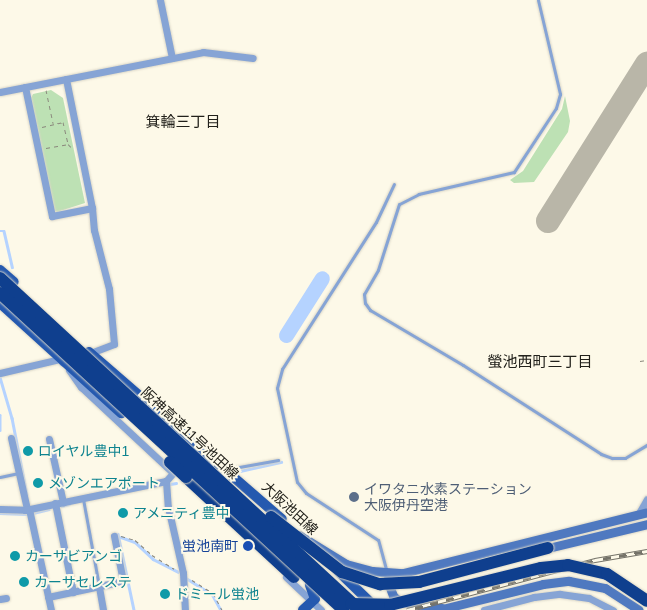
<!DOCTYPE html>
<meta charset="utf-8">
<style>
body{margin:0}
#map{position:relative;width:647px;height:610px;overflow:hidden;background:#fdf9e8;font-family:Helvetica,"Noto Sans JP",sans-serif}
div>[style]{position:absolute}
.green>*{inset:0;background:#bde1b4}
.stream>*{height:2.5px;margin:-1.25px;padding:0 1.25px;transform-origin:1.25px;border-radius:1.25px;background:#b5d3ff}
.river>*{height:15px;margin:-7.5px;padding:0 7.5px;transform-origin:7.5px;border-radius:7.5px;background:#b5d3ff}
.taxiway>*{height:24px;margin:-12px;padding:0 12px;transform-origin:12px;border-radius:12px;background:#b9b6a8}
.path>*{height:1px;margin-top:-0.5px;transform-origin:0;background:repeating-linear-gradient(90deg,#8a887c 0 4px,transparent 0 8px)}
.roads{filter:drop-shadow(0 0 1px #dad6c7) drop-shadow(0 0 1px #dad6c7)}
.lane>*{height:3px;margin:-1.5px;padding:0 1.5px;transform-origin:1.5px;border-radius:1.5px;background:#86a4d5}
.street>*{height:7px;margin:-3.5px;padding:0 3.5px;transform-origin:3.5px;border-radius:3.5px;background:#86a4d5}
.secondary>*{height:9px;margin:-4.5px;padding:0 4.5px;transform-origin:4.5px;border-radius:4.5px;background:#4f79c0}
.primary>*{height:10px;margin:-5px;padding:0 5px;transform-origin:5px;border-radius:5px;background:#2559af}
.highway>*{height:12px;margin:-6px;padding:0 6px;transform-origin:6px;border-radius:6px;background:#0f3f8e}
.rail>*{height:4.5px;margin-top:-2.25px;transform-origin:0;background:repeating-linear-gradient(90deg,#fdf9e8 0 8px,#757369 0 16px);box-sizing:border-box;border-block:1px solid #757369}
.bridges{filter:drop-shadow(0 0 1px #dad6c7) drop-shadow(0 0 1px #dad6c7)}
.highway-bridge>*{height:12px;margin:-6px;padding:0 6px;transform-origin:6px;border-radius:6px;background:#0f3f8e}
.dots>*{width:14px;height:14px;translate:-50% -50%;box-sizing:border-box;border:2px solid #fdf9e8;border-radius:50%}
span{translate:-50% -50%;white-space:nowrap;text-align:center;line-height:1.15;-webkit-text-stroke:4px #fdf9e8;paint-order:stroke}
.street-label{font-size:14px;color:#22211b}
.culture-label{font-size:14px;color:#0d838f}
.left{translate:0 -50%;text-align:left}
.service-label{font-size:14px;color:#4e5e75}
.transit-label{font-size:14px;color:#164399}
.right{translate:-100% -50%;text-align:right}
.neighbourhood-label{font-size:15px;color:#22211b}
</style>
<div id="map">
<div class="green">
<div style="clip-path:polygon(51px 90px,63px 98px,85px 203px,57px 212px,53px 210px,31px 98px,33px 94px)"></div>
<div style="clip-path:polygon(565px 96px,570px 121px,568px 132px,534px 182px,514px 183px,510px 180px,523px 171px,562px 109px)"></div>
</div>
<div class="stream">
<div style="left:0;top:231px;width:4px"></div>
<div style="left:4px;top:231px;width:37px;rotate:77deg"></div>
<div style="left:0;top:377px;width:43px;rotate:73.7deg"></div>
<div style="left:12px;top:418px;width:78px;rotate:79deg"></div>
<div style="left:0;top:415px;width:15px;rotate:90deg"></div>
<div style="left:240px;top:471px;width:42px;rotate:-12.4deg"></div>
<div style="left:170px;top:484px;width:6px;rotate:-9deg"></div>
<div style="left:61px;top:506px;width:8px;rotate:-14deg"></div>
<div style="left:0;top:513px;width:27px;rotate:2deg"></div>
<div style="left:33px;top:513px;width:16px;rotate:-14deg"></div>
<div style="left:118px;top:534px;width:78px;rotate:78.1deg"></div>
<div style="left:121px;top:537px;width:15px;rotate:20deg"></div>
<div style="left:135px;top:542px;width:25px;rotate:43deg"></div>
<div style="left:153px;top:559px;width:28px;rotate:27deg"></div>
<div style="left:186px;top:578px;width:31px;rotate:32deg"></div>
<div style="left:212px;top:594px;width:18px;rotate:61deg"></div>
</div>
<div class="river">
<div style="left:286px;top:335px;width:67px;rotate:-57.7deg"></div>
</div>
<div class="taxiway">
<div style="left:548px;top:221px;width:186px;rotate:-57.8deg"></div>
</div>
<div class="path">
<div style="left:46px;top:90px;width:34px;rotate:78deg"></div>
<div style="left:42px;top:127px;width:22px;rotate:-13deg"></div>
<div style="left:63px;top:122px;width:23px;rotate:77deg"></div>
<div style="left:46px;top:148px;width:22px;rotate:-10deg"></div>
<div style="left:68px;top:144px;width:4px;rotate:45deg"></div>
<div style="left:640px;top:361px;width:7px;rotate:-8deg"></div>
<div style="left:121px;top:536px;width:15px;rotate:16deg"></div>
<div style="left:135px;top:540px;width:23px;rotate:41deg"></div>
<div style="left:152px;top:555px;width:26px;rotate:32deg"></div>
<div style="left:192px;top:580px;width:25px;rotate:32deg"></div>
<div style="left:213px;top:593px;width:19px;rotate:62deg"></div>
</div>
<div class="roads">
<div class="lane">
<div style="left:538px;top:0;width:97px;rotate:76.8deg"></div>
<div style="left:560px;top:94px;width:15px;rotate:106deg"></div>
<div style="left:556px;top:108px;width:77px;rotate:123.3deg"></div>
<div style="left:514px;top:172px;width:98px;rotate:167deg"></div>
<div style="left:419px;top:194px;width:22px;rotate:153deg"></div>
<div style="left:399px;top:204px;width:69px;rotate:107.7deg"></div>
<div style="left:378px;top:270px;width:28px;rotate:120deg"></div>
<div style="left:364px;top:294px;width:9px;rotate:84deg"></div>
<div style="left:365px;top:303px;width:9px;rotate:54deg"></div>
<div style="left:370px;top:310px;width:108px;rotate:30.6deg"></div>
<div style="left:463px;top:365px;width:164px;rotate:32.8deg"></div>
<div style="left:601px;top:454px;width:12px;rotate:20deg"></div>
<div style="left:612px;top:458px;width:13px"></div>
<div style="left:625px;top:458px;width:26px;rotate:-31deg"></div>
<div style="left:228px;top:469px;width:51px;rotate:-10.2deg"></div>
<div style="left:0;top:477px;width:19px;rotate:-12deg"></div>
<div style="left:83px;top:499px;width:88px;rotate:79.6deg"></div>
<div style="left:386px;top:569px;width:30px;rotate:-105deg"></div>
<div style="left:378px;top:540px;width:86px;rotate:-146.9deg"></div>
<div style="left:306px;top:493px;width:14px;rotate:-129deg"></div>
<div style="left:297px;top:482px;width:96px;rotate:-102deg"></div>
<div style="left:277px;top:388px;width:20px;rotate:-75deg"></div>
<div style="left:282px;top:369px;width:174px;rotate:-57.4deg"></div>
<div style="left:376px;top:222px;width:42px;rotate:-64.7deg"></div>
</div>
<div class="street">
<div style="left:160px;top:0;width:59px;rotate:78.3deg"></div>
<div style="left:66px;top:79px;width:132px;rotate:78.6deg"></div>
<div style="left:92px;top:208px;width:22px;rotate:85deg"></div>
<div style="left:94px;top:230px;width:61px;rotate:75.7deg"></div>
<div style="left:109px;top:289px;width:55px;rotate:84.8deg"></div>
<div style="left:114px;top:344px;width:26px;rotate:159deg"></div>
<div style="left:25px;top:87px;width:132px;rotate:78.2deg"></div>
<div style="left:52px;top:216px;width:41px;rotate:-11.3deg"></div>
<div style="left:0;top:92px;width:207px;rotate:-11.1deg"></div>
<div style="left:203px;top:52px;width:50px;rotate:6.8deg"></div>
<div style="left:69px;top:370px;width:21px;rotate:55deg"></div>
<div style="left:81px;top:387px;width:123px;rotate:43deg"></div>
<div style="left:0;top:373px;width:62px;rotate:-13.1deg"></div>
<div style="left:60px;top:359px;width:4px;rotate:56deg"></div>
<div style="left:11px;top:438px;width:73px;rotate:77.3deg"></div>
<div style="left:49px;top:439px;width:65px;rotate:77.5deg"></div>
<div style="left:166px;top:481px;width:26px;rotate:86deg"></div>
<div style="left:168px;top:507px;width:68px;rotate:77.2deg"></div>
<div style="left:183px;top:573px;width:37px;rotate:87deg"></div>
<div style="left:55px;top:503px;width:91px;rotate:78.6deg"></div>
<div style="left:0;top:509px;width:25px;rotate:2deg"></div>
<div style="left:25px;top:510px;width:144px;rotate:-11.6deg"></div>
<div style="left:166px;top:481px;width:11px;rotate:-49deg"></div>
<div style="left:29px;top:509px;width:103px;rotate:77.7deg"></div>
<div style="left:639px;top:513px;width:16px;rotate:-60deg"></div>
<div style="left:286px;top:577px;width:48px;rotate:43.3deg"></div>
<div style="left:99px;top:587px;width:23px;rotate:80deg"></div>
<div style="left:48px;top:597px;width:77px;rotate:-12deg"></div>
<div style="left:123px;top:581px;width:46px;rotate:-101.3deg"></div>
<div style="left:0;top:599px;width:6px;rotate:-9deg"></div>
<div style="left:484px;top:610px;width:52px;rotate:-14.6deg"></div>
<div style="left:534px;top:597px;width:26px;rotate:-7deg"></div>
<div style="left:560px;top:594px;width:29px;rotate:8deg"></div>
<div style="left:589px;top:598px;width:27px;rotate:27deg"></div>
</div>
<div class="secondary">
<div style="left:299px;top:535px;width:55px;rotate:31.7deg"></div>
<div style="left:346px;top:564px;width:27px;rotate:15deg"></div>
<div style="left:372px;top:571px;width:31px;rotate:4deg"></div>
<div style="left:403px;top:573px;width:252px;rotate:-14deg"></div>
<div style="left:548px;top:548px;width:102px;rotate:-13.6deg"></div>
<div style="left:387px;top:580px;width:17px;rotate:69deg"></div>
<div style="left:393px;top:596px;width:10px;rotate:37deg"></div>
<div style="left:401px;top:602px;width:41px;rotate:8.3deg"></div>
<div style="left:438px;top:610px;width:108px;rotate:-13.9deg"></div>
<div style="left:543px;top:584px;width:26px;rotate:-7deg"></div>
<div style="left:569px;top:581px;width:37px;rotate:11deg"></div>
<div style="left:605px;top:588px;width:40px;rotate:32.9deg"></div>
</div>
<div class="primary">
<div style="left:0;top:270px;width:18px;rotate:41deg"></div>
<div style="left:0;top:303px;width:164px;rotate:42.3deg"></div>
<div style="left:89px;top:352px;width:255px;rotate:40.9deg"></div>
<div style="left:338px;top:571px;width:53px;rotate:44.2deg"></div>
<div style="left:303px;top:610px;width:16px;rotate:-43deg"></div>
<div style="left:315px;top:599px;width:15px;rotate:-110deg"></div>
</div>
<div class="highway">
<div style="left:186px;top:477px;width:147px;rotate:42.8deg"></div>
</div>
</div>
<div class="rail">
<div style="left:407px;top:610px;width:195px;rotate:-14.9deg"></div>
<div style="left:595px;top:560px;width:53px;rotate:-9.8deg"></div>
</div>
<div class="bridges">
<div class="highway-bridge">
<div style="left:0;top:278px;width:490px;rotate:42.7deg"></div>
<div style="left:0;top:293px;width:467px;rotate:42.7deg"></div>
<div style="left:170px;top:462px;width:22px;rotate:43deg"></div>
<div style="left:271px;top:517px;width:90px;rotate:37.8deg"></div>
<div style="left:342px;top:572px;width:40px;rotate:18deg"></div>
<div style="left:380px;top:584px;width:39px;rotate:-3deg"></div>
<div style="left:419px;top:582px;width:133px;rotate:-14.8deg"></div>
<div style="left:351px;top:604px;width:39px;rotate:1deg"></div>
<div style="left:390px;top:605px;width:155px;rotate:-13.8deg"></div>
<div style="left:541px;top:568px;width:27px;rotate:-6deg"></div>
<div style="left:568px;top:565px;width:40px;rotate:13deg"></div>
<div style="left:607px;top:574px;width:48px;rotate:34deg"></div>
</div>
</div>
<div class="dots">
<div style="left:28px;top:451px;background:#0f9aa8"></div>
<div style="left:38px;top:483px;background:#0f9aa8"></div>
<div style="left:354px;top:497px;background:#5c6f8a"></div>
<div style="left:123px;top:513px;background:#0f9aa8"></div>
<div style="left:248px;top:546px;background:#1a4fb4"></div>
<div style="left:15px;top:556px;background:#0f9aa8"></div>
<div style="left:24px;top:582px;background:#0f9aa8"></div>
<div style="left:165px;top:594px;background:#0f9aa8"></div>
</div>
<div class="street-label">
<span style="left:190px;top:433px;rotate:43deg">阪神高速11号池田線</span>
<span style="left:290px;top:508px;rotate:43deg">大阪池田線</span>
</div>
<div class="culture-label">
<span class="left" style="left:38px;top:451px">ロイヤル豊中1</span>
<span class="left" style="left:48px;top:483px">メゾンエアポート</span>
<span class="left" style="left:133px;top:513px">アメニティ豊中</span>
<span class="left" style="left:25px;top:556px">カーサビアンゴ</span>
<span class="left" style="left:34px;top:582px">カーサセレステ</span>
<span class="left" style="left:175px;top:594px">ドミール蛍池</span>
</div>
<div class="service-label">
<span class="left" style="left:364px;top:497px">イワタニ水素ステーション<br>大阪伊丹空港</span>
</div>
<div class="transit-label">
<span class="right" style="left:238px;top:546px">蛍池南町</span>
</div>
<div class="neighbourhood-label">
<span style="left:183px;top:122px">箕輪三丁目</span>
<span style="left:540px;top:362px">螢池西町三丁目</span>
</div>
</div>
